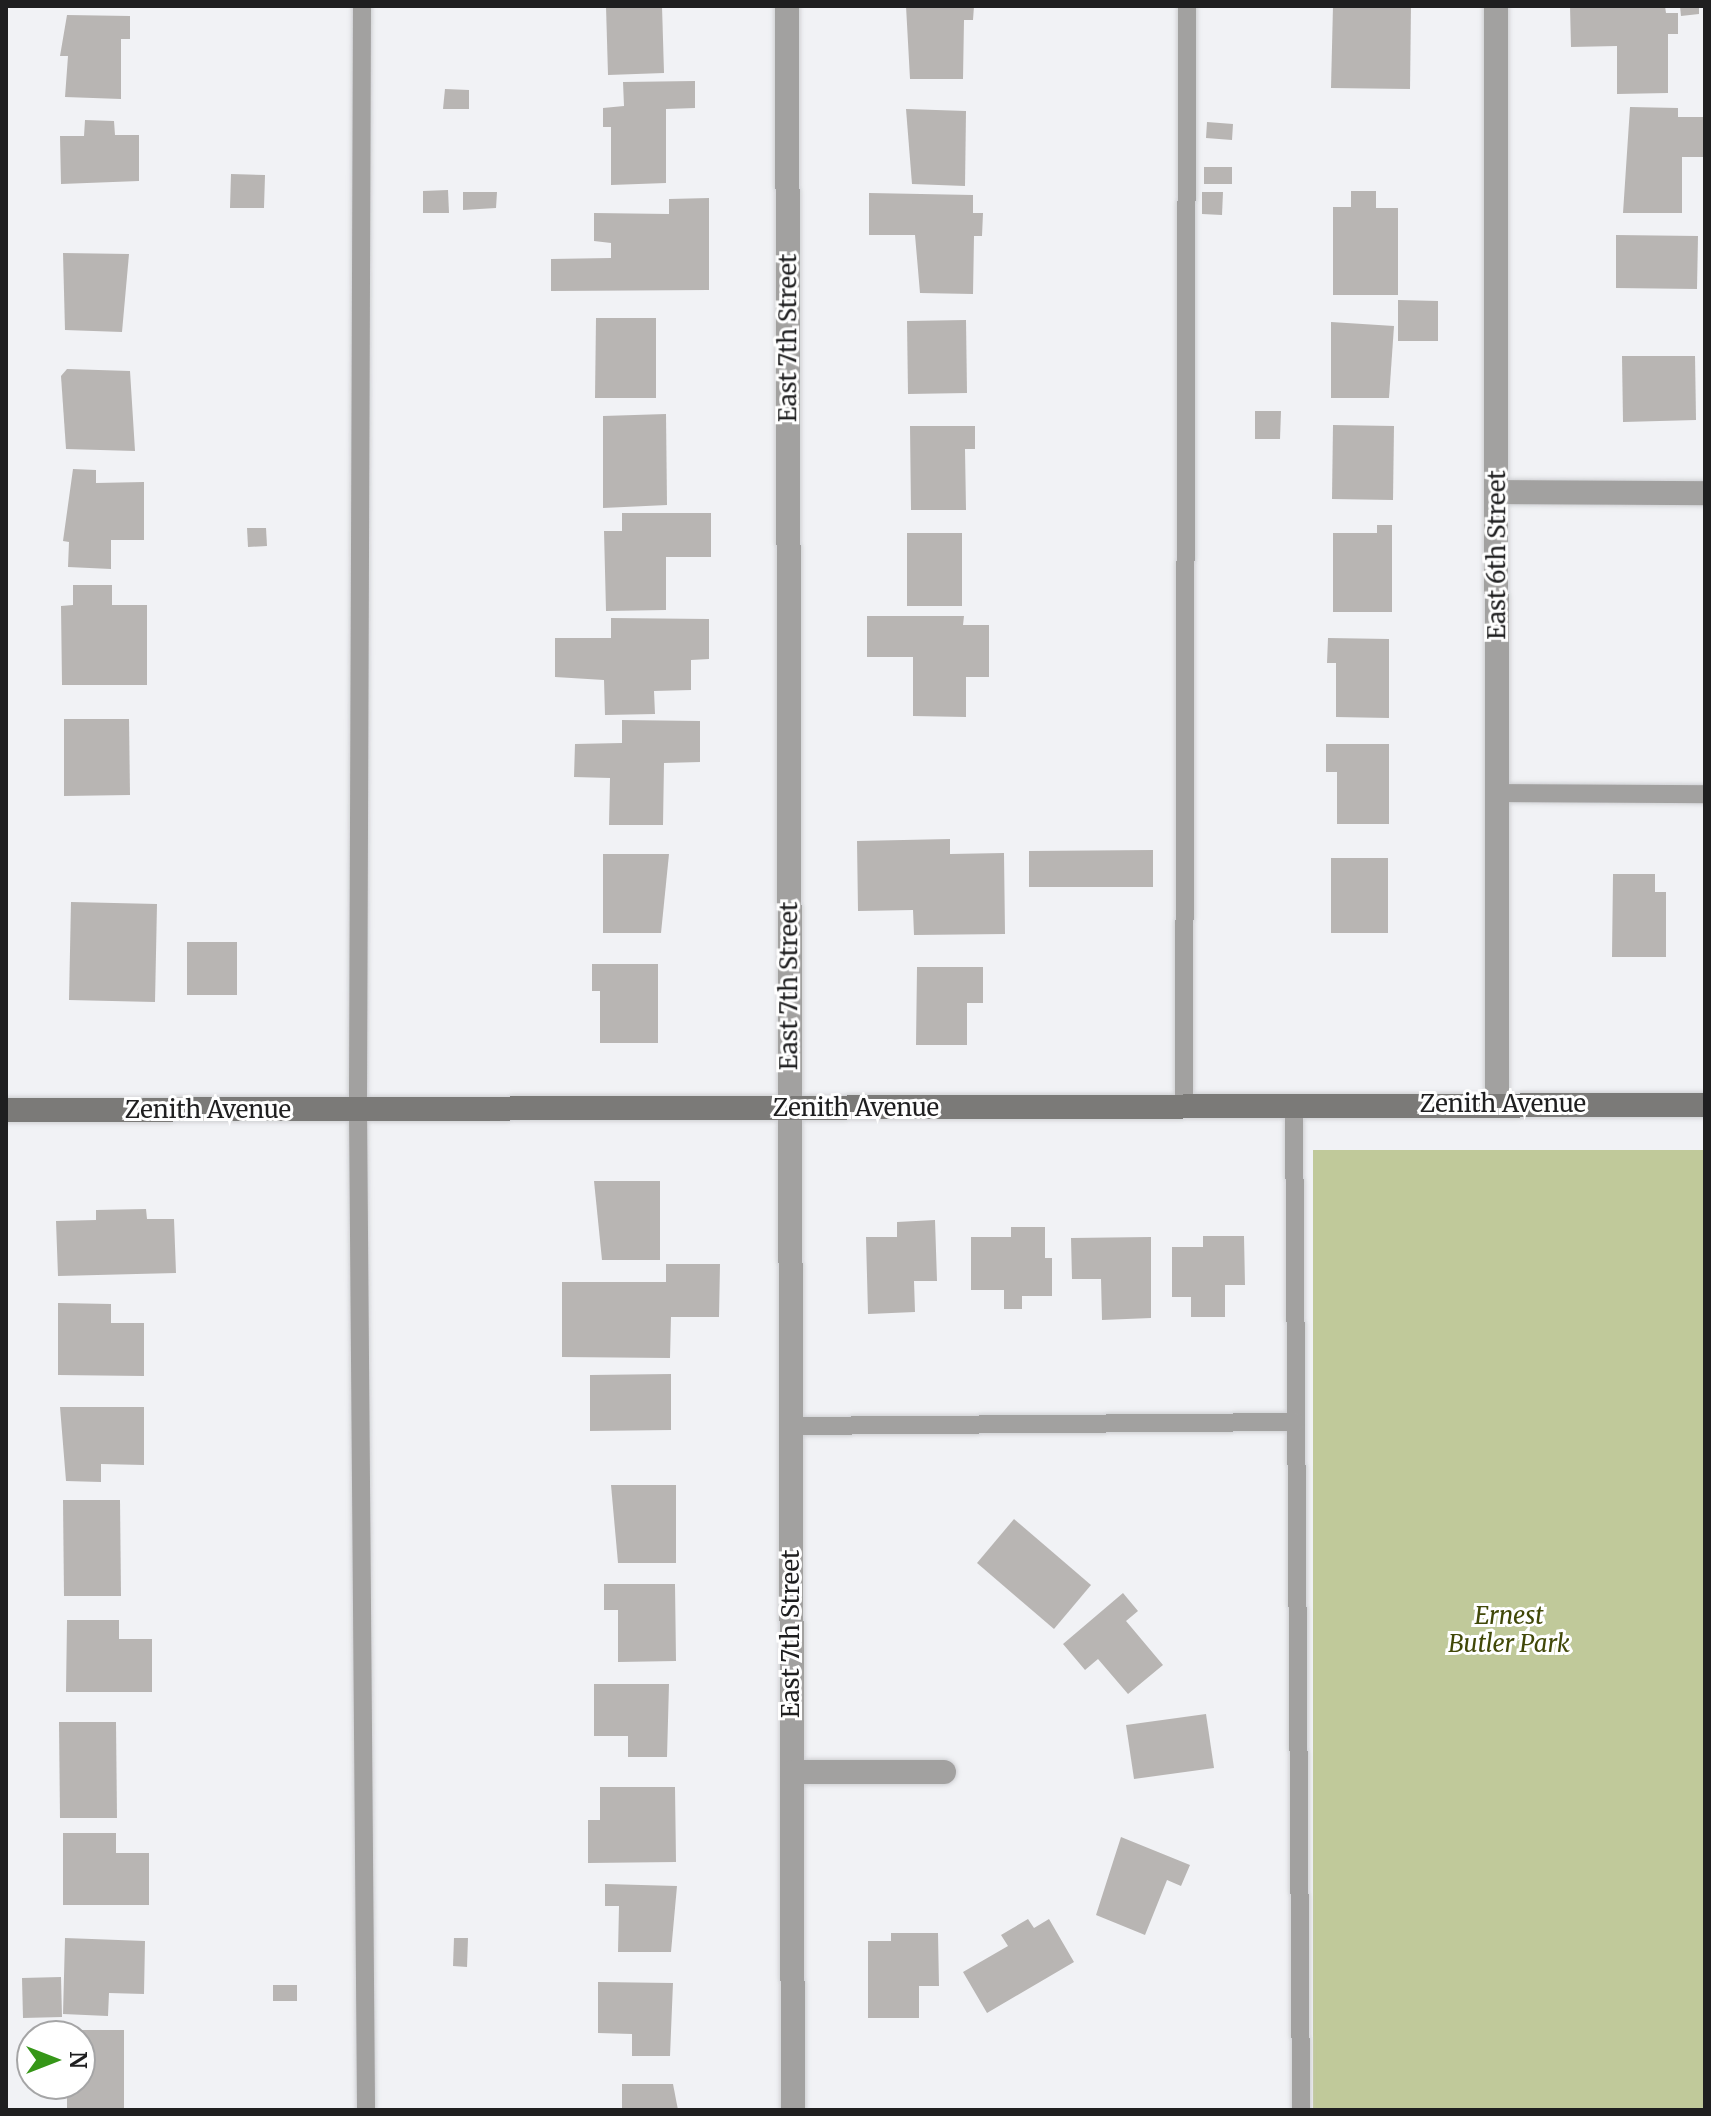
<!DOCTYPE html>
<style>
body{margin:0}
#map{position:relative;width:1711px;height:2116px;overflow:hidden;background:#f1f2f5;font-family:Merriweather,serif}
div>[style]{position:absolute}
.green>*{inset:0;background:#c0c99a}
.building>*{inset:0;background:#b8b5b3}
.roads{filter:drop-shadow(0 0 2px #cfd0d3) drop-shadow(0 0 2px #cfd0d3)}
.lane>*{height:18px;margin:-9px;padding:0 9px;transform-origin:9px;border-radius:9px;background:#a2a1a0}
.street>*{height:24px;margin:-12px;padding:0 12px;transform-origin:12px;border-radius:12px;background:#a2a1a0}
.secondary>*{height:24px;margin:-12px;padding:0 12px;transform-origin:12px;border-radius:12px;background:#7b7a78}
span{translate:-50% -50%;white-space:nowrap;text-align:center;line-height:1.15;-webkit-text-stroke:6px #fff;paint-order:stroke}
.street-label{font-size:24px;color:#1f1f20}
.park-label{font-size:24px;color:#414808;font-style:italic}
.frame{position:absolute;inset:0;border:8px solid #1f1f20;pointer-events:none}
.north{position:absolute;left:16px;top:2020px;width:80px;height:80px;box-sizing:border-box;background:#fff;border:2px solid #a5a5a6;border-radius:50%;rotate:90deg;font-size:22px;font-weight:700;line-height:32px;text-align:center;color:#1f1f20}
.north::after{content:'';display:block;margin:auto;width:28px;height:36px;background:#369618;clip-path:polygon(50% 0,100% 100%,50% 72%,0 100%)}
</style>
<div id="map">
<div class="green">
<div style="clip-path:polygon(1313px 1150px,1705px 1150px,1705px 2110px,1313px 2110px)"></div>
</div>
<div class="building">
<div style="clip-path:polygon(606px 6px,662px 6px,664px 73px,608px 75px)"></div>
<div style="clip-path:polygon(906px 6px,974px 6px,973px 20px,964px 20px,963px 79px,910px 79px)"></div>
<div style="clip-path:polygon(1333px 6px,1411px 6px,1410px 89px,1331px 88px)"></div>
<div style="clip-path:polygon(1570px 6px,1665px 6px,1666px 13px,1678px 13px,1678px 34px,1668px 34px,1668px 93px,1617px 94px,1617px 46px,1571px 47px)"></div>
<div style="clip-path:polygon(1680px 6px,1699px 6px,1699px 14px,1681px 16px)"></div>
<div style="clip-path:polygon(67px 15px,130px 16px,130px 39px,121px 39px,121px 99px,65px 97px,68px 56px,60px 56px)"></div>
<div style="clip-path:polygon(695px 81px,695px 108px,666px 109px,666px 183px,611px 185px,611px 127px,603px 127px,603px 108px,624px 106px,623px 82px)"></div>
<div style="clip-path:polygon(445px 89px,469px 90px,469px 109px,443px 109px)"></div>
<div style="clip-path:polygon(1630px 107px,1678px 108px,1678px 117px,1705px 117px,1705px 157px,1682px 157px,1682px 213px,1623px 213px)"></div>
<div style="clip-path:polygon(906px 109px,966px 111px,965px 186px,912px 184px)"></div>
<div style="clip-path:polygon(85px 120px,114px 121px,115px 135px,139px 135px,139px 181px,61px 184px,60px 136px,84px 136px)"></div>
<div style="clip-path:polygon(1207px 122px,1233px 124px,1232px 140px,1206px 138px)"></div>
<div style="clip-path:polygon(1204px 167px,1232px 167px,1232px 184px,1204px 184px)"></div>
<div style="clip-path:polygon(231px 174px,265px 175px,264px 208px,230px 208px)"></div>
<div style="clip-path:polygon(448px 190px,449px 213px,423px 213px,423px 191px)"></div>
<div style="clip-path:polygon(1351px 191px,1376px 191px,1376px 208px,1398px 208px,1398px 295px,1333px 295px,1333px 207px,1351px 207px)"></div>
<div style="clip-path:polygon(463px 192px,497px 192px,496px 208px,463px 210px)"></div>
<div style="clip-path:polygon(1202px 192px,1223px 192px,1222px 215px,1202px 214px)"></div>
<div style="clip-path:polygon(869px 193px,973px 195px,973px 213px,983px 213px,982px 236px,974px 236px,973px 294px,920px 293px,915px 235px,869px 235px)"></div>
<div style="clip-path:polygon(709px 198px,709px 290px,551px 291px,551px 259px,611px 258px,611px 243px,594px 241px,594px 213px,669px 214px,669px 199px)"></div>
<div style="clip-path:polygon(1616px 235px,1698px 236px,1697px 289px,1616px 288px)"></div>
<div style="clip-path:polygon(63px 253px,129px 254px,122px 332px,65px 330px)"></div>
<div style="clip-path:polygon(1398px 300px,1438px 301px,1438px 341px,1398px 341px)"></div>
<div style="clip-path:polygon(596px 318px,656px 318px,656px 398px,595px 398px)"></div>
<div style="clip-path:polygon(966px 320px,967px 393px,908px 394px,907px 321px)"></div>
<div style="clip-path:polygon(1331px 322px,1394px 326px,1389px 398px,1331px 398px)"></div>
<div style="clip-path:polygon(1622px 356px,1695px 356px,1696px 420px,1623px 422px)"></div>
<div style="clip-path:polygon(67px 369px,130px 371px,135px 451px,66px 449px,61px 376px)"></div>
<div style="clip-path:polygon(1255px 411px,1281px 411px,1280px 439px,1255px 439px)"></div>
<div style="clip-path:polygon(666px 414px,667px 505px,603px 508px,603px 416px)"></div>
<div style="clip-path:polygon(1333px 425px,1394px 426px,1393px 500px,1332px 499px)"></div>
<div style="clip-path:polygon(910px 426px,975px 426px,975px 449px,965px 449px,966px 510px,911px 510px)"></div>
<div style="clip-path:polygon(73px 469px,96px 470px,96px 483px,144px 482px,144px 540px,111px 540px,111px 569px,68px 567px,69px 542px,63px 541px)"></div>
<div style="clip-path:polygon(622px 513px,711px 513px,711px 557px,666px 557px,666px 610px,606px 611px,604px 531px,622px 531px)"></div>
<div style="clip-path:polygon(1377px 525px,1392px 525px,1392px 612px,1333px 612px,1333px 533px,1377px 533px)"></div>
<div style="clip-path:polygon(247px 528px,266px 528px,267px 546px,248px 547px)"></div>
<div style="clip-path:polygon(907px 533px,962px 533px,962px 606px,907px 606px)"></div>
<div style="clip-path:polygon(73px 585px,112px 585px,112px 605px,147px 605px,147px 685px,62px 685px,61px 606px,73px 605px)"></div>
<div style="clip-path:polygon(867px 616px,964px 616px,963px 625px,989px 625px,989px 677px,966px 677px,966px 717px,913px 716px,913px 657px,867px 657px)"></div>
<div style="clip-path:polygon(611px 618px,709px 619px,709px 659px,691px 660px,691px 690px,654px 691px,655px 714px,605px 715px,604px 680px,555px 677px,555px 638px,611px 638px)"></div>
<div style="clip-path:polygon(1328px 638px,1389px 639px,1389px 718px,1336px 717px,1336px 663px,1327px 663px)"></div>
<div style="clip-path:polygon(64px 719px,129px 719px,130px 795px,64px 796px)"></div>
<div style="clip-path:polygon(622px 720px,700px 721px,700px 762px,664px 763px,663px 825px,609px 825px,610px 778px,574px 777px,575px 744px,622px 743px)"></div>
<div style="clip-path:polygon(1326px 744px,1389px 744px,1389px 824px,1337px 824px,1337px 772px,1326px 772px)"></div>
<div style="clip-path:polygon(950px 839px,950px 854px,1004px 853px,1005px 934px,914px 935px,913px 910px,858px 911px,857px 841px)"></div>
<div style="clip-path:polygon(1153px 850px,1153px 887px,1029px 887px,1029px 851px)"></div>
<div style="clip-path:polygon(603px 854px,669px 854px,661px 933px,603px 933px)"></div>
<div style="clip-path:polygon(1331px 858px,1388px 858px,1388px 933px,1331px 933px)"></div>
<div style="clip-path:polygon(1613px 874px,1655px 874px,1655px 892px,1666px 892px,1666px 957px,1612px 957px)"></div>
<div style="clip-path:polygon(71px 902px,157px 904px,155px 1002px,69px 1000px)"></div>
<div style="clip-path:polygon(187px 942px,237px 942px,237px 995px,187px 995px)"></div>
<div style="clip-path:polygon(592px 964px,658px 964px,658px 1043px,600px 1043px,600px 991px,592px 991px)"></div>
<div style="clip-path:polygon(917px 967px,983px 967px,983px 1003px,967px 1003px,967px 1045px,916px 1045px)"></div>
<div style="clip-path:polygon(594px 1181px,660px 1181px,660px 1260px,602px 1260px)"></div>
<div style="clip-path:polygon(146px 1209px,147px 1219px,174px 1219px,176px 1273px,58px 1276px,56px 1221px,96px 1220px,96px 1210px)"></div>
<div style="clip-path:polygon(935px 1220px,937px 1281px,914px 1281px,915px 1312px,868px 1314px,866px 1237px,897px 1237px,897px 1222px)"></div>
<div style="clip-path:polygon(1011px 1227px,1045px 1227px,1045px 1258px,1052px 1258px,1052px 1296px,1022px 1296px,1022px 1309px,1004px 1309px,1004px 1290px,971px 1290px,971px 1237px,1011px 1237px)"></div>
<div style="clip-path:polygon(1203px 1236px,1244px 1236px,1245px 1285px,1225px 1285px,1225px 1317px,1191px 1317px,1191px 1297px,1172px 1297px,1172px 1247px,1203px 1247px)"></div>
<div style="clip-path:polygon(1151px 1237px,1151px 1318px,1102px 1320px,1101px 1279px,1072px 1279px,1071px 1238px)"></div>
<div style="clip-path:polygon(666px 1264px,720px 1264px,719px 1317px,671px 1317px,670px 1358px,562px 1357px,562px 1282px,666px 1282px)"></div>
<div style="clip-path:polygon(58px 1303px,111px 1304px,111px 1323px,144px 1323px,144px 1376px,58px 1375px)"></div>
<div style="clip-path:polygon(671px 1374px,671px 1430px,590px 1431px,590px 1375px)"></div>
<div style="clip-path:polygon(60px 1407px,144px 1407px,144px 1465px,101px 1464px,101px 1482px,66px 1481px)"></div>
<div style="clip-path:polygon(611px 1485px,676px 1485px,676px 1563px,618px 1563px)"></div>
<div style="clip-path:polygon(63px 1500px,120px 1500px,121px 1596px,64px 1596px)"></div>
<div style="clip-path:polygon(1014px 1519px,1091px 1585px,1054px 1629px,977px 1563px)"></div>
<div style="clip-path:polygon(604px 1584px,675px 1584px,676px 1661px,618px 1662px,618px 1610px,604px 1610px)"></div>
<div style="clip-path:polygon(1123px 1593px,1138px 1611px,1126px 1621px,1163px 1665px,1128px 1694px,1098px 1659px,1085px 1670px,1063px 1644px)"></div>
<div style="clip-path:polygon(67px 1620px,119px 1620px,119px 1639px,152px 1639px,152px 1692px,66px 1692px)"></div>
<div style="clip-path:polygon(594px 1684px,669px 1684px,667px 1757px,628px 1757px,628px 1736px,594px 1736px)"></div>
<div style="clip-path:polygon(1206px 1714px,1214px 1768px,1134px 1779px,1126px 1725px)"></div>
<div style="clip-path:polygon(59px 1722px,116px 1722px,117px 1818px,60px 1818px)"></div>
<div style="clip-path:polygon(600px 1787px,675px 1787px,676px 1862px,588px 1863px,588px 1820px,600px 1820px)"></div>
<div style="clip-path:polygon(63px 1833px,116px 1833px,116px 1853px,149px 1853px,149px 1905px,63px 1905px)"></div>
<div style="clip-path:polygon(1121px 1837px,1190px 1865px,1181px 1886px,1167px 1880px,1145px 1935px,1096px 1915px)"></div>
<div style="clip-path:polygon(605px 1884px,677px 1886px,671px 1952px,618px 1952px,619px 1906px,605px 1906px)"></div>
<div style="clip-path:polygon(1028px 1919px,1034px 1928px,1049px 1919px,1074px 1962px,987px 2013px,963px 1972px,1008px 1946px,1001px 1935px)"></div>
<div style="clip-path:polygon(891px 1933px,938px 1933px,939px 1986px,919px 1986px,919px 2018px,868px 2018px,868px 1941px,891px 1941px)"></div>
<div style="clip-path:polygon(65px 1938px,145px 1941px,144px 1994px,109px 1993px,108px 2016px,63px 2014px)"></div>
<div style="clip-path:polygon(454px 1938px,468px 1938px,467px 1967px,453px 1966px)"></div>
<div style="clip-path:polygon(61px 1977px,62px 2017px,23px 2018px,22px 1978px)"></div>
<div style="clip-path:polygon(598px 1982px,673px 1983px,670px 2056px,632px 2056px,632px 2034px,598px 2033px)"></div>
<div style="clip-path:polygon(273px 1985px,297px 1985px,297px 2001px,273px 2001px)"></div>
<div style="clip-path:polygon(67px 2030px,124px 2030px,124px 2110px,67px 2110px,67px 2084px,80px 2084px,80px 2036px,67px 2036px)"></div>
<div style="clip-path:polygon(622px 2084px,673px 2084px,678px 2110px,622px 2110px)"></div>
</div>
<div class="roads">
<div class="lane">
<div style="left:362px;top:6px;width:1103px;rotate:90.21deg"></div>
<div style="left:358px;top:1109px;width:1001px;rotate:89.54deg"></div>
<div style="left:1497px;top:793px;width:208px;rotate:0.3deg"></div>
<div style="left:1294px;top:1105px;width:1005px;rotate:89.6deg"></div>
<div style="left:1184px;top:1106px;width:1100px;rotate:-89.84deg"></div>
<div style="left:789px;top:1426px;width:507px;rotate:-0.45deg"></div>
</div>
<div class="street">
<div style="left:787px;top:6px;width:2104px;rotate:89.84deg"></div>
<div style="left:1496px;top:6px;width:1098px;rotate:89.95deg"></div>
<div style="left:1497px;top:492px;width:208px;rotate:0.3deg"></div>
<div style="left:792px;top:1772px;width:152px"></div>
</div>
<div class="secondary">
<div style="left:6px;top:1110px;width:1699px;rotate:-0.17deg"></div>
</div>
</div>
<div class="street-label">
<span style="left:788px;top:338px;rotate:-90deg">East 7th Street</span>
<span style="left:1497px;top:555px;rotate:-90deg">East 6th Street</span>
<span style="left:789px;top:986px;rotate:-90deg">East 7th Street</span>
<span style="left:1503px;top:1104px">Zenith Avenue</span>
<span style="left:856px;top:1108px">Zenith Avenue</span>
<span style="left:208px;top:1110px">Zenith Avenue</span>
<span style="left:791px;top:1634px;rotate:-90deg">East 7th Street</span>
</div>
<div class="park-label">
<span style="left:1509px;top:1630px">Ernest<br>Butler Park</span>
</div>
<div class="frame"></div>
<div class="north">N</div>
</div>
